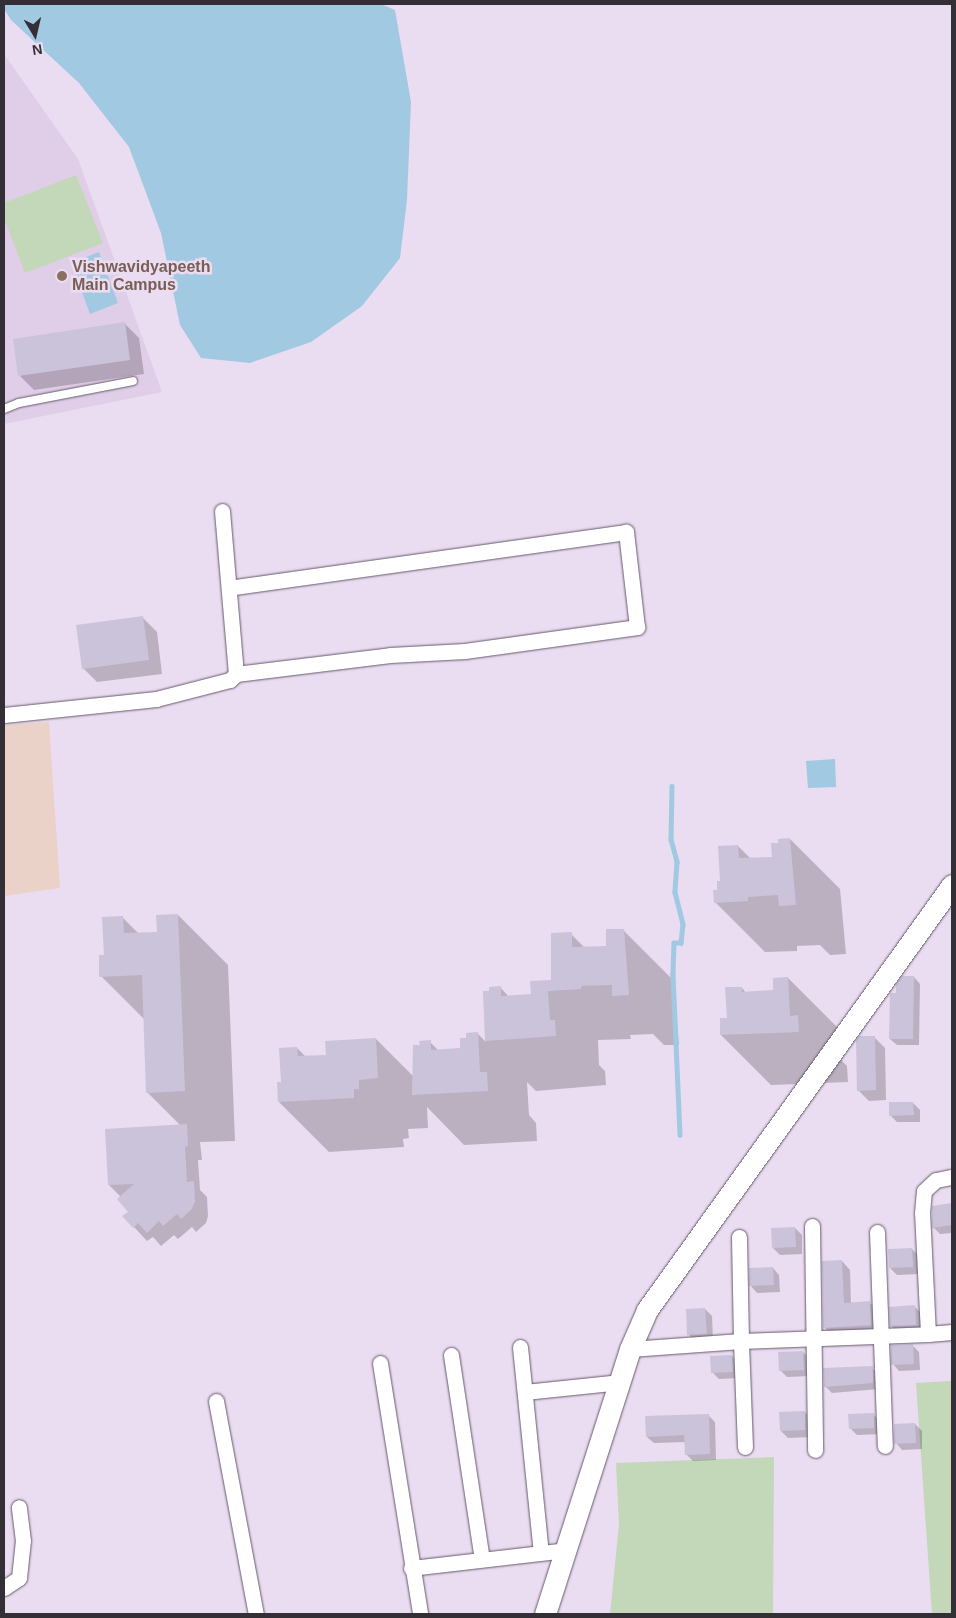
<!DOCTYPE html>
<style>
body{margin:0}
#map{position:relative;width:956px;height:1618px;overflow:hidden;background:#eadcf1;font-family:Helvetica,sans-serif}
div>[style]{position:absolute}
.commercial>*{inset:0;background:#ebd2c9}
.built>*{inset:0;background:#e0cee8}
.green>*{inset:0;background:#c3d7b9}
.water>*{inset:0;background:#a1c9e1}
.shadow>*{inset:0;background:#0003}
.stream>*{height:4.5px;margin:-2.25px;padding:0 2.25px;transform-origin:2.25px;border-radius:2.25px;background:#a1c9e1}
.building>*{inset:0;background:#cbc3da}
.roads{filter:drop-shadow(0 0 1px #65596b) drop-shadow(0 0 1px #65596b)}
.lane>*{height:8px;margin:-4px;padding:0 4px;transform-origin:4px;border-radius:4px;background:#fff}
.street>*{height:15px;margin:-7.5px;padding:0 7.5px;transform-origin:7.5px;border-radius:7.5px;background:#fff}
.secondary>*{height:21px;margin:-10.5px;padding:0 10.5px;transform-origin:10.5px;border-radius:10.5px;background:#fff}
.dots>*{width:14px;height:14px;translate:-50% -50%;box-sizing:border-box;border:2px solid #eadcf1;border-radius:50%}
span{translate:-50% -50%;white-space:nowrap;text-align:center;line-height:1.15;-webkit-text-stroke:5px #eadcf1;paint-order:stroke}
.education-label{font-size:16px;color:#785e54;font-weight:700}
.left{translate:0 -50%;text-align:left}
.frame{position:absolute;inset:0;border:5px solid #342e37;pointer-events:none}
.north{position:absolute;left:10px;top:10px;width:50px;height:50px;-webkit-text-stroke:4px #eadcf1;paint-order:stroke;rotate:171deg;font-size:14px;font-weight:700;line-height:20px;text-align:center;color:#342e37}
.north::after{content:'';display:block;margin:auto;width:18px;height:22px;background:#342e37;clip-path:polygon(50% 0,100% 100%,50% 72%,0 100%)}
</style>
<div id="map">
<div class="commercial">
<div style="clip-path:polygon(49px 722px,60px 888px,4px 896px,4px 725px)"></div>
</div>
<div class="built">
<div style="clip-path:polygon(4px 54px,78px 159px,162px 392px,4px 424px)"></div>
</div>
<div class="green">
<div style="clip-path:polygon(76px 175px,103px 243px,25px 273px,4px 218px,4px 203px)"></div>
<div style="clip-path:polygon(952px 1381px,952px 1614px,932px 1614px,916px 1383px)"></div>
<div style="clip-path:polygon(774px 1457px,773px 1614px,610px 1614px,619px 1524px,616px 1463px)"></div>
</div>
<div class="water">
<div style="clip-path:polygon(4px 4px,381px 4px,395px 10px,411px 102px,407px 200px,400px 258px,362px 306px,311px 342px,250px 363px,201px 358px,180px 325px,161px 233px,129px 147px,79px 83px,11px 20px,4px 9px)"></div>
<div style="clip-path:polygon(99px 252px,118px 303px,90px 314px,71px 263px)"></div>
<div style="clip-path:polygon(835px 759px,836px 787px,808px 788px,806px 761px)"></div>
</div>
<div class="shadow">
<div style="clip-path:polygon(125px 324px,139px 338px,144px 374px,34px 390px,20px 376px)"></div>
<div style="clip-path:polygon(143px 618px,157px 632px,162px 674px,97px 682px,83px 668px)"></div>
<div style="clip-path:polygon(790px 839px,840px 889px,846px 954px,830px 955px,820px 945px,797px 946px,797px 951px,765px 952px,715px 902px,721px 882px,738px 846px,751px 859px,773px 858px,780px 844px)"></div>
<div style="clip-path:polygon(178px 915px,228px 965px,235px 1141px,200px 1142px,202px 1160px,198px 1160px,200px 1190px,207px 1197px,208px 1216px,206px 1223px,196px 1232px,192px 1227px,178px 1239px,174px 1235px,161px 1246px,153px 1237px,147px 1241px,134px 1227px,129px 1212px,121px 1197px,109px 1185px,181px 1126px,147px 1092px,145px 1020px,101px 976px,105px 957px,123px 918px,139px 934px,158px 933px)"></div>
<div style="clip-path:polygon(623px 930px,673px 980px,679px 1045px,664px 1045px,653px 1034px,630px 1035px,631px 1039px,598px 1040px,599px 1065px,605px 1071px,606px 1085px,536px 1091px,527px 1082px,529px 1115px,536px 1123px,537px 1141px,464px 1145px,427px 1107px,428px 1128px,408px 1129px,409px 1138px,403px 1139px,404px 1147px,329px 1152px,279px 1102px,282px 1083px,297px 1048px,306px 1057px,328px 1056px,376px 1039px,414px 1077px,421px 1046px,430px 1042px,439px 1051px,462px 1050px,467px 1039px,477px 1033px,486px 1042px,484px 993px,491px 993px,500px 987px,509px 997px,532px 996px,552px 981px,571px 934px,585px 948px,608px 947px)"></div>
<div style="clip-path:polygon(914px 977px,920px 984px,919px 1045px,897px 1045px,890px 1039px,898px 994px)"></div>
<div style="clip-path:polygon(788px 978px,838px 1028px,839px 1058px,847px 1066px,848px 1082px,771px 1085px,721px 1035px,742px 988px,746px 993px,774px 991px)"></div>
<div style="clip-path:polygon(875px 1038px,885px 1048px,886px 1100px,869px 1101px,858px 1090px)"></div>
<div style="clip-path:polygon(913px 1103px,920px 1110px,920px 1122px,897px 1122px,890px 1115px)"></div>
<div style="clip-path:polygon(952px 1205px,952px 1233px,940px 1234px,933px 1227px,933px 1207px)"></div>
<div style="clip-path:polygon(795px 1228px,802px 1235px,802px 1254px,780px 1255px,773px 1248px)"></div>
<div style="clip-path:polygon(912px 1249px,919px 1256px,919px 1274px,897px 1275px,890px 1268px)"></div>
<div style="clip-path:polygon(842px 1261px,850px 1270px,851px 1304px,870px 1303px,878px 1311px,879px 1333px,832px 1336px,824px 1327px)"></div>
<div style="clip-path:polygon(773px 1268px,779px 1275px,780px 1292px,757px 1293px,751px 1286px,750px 1269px)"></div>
<div style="clip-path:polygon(915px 1307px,921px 1313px,922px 1331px,898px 1332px,891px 1326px)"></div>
<div style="clip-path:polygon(705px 1309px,712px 1316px,713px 1340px,695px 1342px,689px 1335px,688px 1310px)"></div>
<div style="clip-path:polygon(912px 1345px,919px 1352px,920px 1370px,899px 1371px,893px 1364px)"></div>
<div style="clip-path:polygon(803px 1352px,810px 1359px,811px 1376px,787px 1377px,780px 1370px)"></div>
<div style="clip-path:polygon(732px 1356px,738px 1363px,739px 1378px,719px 1379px,712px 1372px)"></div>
<div style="clip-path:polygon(872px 1368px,879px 1374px,879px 1389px,832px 1393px,825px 1386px)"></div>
<div style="clip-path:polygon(805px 1412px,811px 1419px,812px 1437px,788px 1438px,781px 1431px)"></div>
<div style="clip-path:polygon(873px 1414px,880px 1421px,880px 1434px,857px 1435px,850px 1428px)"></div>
<div style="clip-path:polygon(708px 1415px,715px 1422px,716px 1460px,693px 1461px,686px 1454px,686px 1442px,654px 1443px,647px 1437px)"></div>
<div style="clip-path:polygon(915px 1424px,922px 1431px,922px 1449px,902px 1450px,896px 1443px)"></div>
</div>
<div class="stream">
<div style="left:672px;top:786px;width:53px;rotate:91.1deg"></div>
<div style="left:671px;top:839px;width:24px;rotate:75deg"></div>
<div style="left:677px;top:862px;width:30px;rotate:94deg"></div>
<div style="left:675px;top:892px;width:33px;rotate:76deg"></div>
<div style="left:683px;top:924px;width:19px;rotate:96deg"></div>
<div style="left:681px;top:943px;width:7px;rotate:180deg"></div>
<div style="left:674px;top:943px;width:31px;rotate:92deg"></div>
<div style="left:673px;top:974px;width:161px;rotate:87.5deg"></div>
</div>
<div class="building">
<div style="clip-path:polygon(125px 322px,130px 360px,18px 376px,13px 339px)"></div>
<div style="clip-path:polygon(143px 616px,149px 660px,82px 669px,76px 625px)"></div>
<div style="clip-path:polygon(790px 838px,796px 905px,779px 906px,778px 895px,748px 897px,748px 901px,714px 903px,713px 890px,717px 890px,717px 881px,720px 881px,718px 846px,738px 845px,739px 858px,772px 857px,771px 843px,778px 843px,778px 839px)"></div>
<div style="clip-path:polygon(178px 914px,185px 1091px,146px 1093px,142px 975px,99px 977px,99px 955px,104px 955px,102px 917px,123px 916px,124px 933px,157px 932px,156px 915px)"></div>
<div style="clip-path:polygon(606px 929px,624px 929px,629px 995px,612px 996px,612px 985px,581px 986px,581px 989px,548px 991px,550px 1020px,555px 1020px,556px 1036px,485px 1041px,483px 991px,489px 991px,489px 987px,501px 986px,501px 996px,531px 994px,530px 981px,551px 980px,551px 933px,572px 932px,572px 947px,606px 946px)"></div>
<div style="clip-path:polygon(902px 976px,914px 976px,913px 1039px,889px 1039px,890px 993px,896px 993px,896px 984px)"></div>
<div style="clip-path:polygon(788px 977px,790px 1016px,798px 1015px,799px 1032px,720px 1035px,720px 1018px,727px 1018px,725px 987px,742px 987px,742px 992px,773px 990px,773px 978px)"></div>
<div style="clip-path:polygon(478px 1032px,480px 1072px,487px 1072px,488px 1091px,412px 1095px,413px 1045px,420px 1045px,419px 1041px,431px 1040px,431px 1050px,460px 1048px,460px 1038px,466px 1038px,466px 1033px)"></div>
<div style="clip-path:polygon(859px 1036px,875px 1036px,876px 1090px,857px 1091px,856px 1040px)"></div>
<div style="clip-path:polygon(376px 1038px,378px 1078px,359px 1080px,359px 1089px,354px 1089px,354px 1098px,278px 1102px,277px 1082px,281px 1082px,279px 1048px,297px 1047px,298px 1056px,326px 1055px,325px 1041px)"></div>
<div style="clip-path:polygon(889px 1102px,913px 1102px,914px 1115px,889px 1116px)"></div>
<div style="clip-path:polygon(187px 1124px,188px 1146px,185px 1147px,187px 1182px,194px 1181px,195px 1201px,192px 1209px,181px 1219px,177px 1214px,163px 1226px,159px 1221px,147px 1233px,138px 1223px,133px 1228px,122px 1216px,128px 1212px,117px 1199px,134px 1184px,108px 1185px,105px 1129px)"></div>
<div style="clip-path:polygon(952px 1203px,952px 1225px,932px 1228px,932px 1206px)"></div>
<div style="clip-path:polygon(795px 1227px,796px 1247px,772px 1248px,771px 1228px)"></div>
<div style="clip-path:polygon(912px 1248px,913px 1267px,889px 1268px,888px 1249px)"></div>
<div style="clip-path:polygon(842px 1260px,844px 1303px,870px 1301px,871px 1325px,823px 1328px,822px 1261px)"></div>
<div style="clip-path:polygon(773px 1267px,774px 1285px,749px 1286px,749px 1268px)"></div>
<div style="clip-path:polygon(915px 1305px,916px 1325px,890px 1326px,889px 1307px)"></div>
<div style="clip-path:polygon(705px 1308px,707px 1334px,687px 1335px,686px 1309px)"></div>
<div style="clip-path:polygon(913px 1344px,914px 1364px,891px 1365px,891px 1345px)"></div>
<div style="clip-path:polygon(803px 1351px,804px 1370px,779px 1371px,778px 1352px)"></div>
<div style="clip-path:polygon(732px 1355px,733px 1372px,711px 1373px,710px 1356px)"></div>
<div style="clip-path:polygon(873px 1366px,873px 1383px,824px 1387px,823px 1368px)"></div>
<div style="clip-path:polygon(805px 1411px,805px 1430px,780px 1431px,779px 1412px)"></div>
<div style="clip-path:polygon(874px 1413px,874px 1428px,849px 1429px,848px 1414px)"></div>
<div style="clip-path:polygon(709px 1414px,710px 1454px,685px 1455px,684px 1435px,646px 1437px,645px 1416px)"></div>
<div style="clip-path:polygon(915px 1423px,916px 1443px,894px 1444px,894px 1424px)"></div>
</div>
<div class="roads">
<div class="lane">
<div style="left:4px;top:409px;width:16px;rotate:-22deg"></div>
<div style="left:19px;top:403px;width:116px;rotate:-10.9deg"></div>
</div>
<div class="street">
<div style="left:222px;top:511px;width:164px;rotate:85.1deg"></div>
<div style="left:4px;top:715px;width:153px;rotate:-6deg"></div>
<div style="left:156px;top:699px;width:76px;rotate:-14.4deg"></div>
<div style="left:230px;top:680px;width:8px;rotate:-45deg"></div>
<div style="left:236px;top:674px;width:155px;rotate:-7deg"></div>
<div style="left:390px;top:655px;width:75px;rotate:-3.1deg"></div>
<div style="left:465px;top:651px;width:174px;rotate:-7.9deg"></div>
<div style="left:637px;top:627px;width:96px;rotate:-96.6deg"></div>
<div style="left:626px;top:532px;width:401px;rotate:172deg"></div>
<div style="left:812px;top:1226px;width:224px;rotate:89.2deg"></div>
<div style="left:877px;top:1232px;width:214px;rotate:87.9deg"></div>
<div style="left:928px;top:1334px;width:24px;rotate:-5deg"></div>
<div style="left:520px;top:1347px;width:206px;rotate:84.2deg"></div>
<div style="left:630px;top:1349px;width:111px;rotate:-4.1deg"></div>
<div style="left:741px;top:1341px;width:104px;rotate:-91.1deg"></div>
<div style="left:451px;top:1355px;width:206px;rotate:81.4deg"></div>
<div style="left:380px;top:1363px;width:254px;rotate:80.9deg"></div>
<div style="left:525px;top:1392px;width:96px;rotate:-6deg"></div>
<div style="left:216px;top:1401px;width:217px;rotate:79.4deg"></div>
<div style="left:745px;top:1447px;width:106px;rotate:-92.2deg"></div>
<div style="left:741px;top:1341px;width:187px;rotate:-2.1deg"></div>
<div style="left:928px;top:1334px;width:121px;rotate:-92.8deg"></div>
<div style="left:922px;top:1213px;width:22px;rotate:-85deg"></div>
<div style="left:924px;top:1191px;width:16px;rotate:-43deg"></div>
<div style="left:936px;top:1180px;width:16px;rotate:-11deg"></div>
<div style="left:411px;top:1568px;width:157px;rotate:-6.6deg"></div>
<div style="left:4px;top:1588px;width:18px;rotate:-34deg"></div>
<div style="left:19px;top:1578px;width:37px;rotate:-84deg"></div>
<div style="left:23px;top:1541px;width:34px;rotate:-97deg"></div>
</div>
<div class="secondary">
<div style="left:545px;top:1614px;width:278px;rotate:-72.2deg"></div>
<div style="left:630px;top:1349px;width:43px;rotate:-66.4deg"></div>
<div style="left:647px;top:1310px;width:523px;rotate:-54.33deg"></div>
</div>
</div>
<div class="dots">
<div style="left:62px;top:276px;background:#8d6e63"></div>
</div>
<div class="education-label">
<span class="left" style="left:72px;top:276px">Vishwavidyapeeth<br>Main Campus</span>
</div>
<div class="frame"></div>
<div class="north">N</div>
</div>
